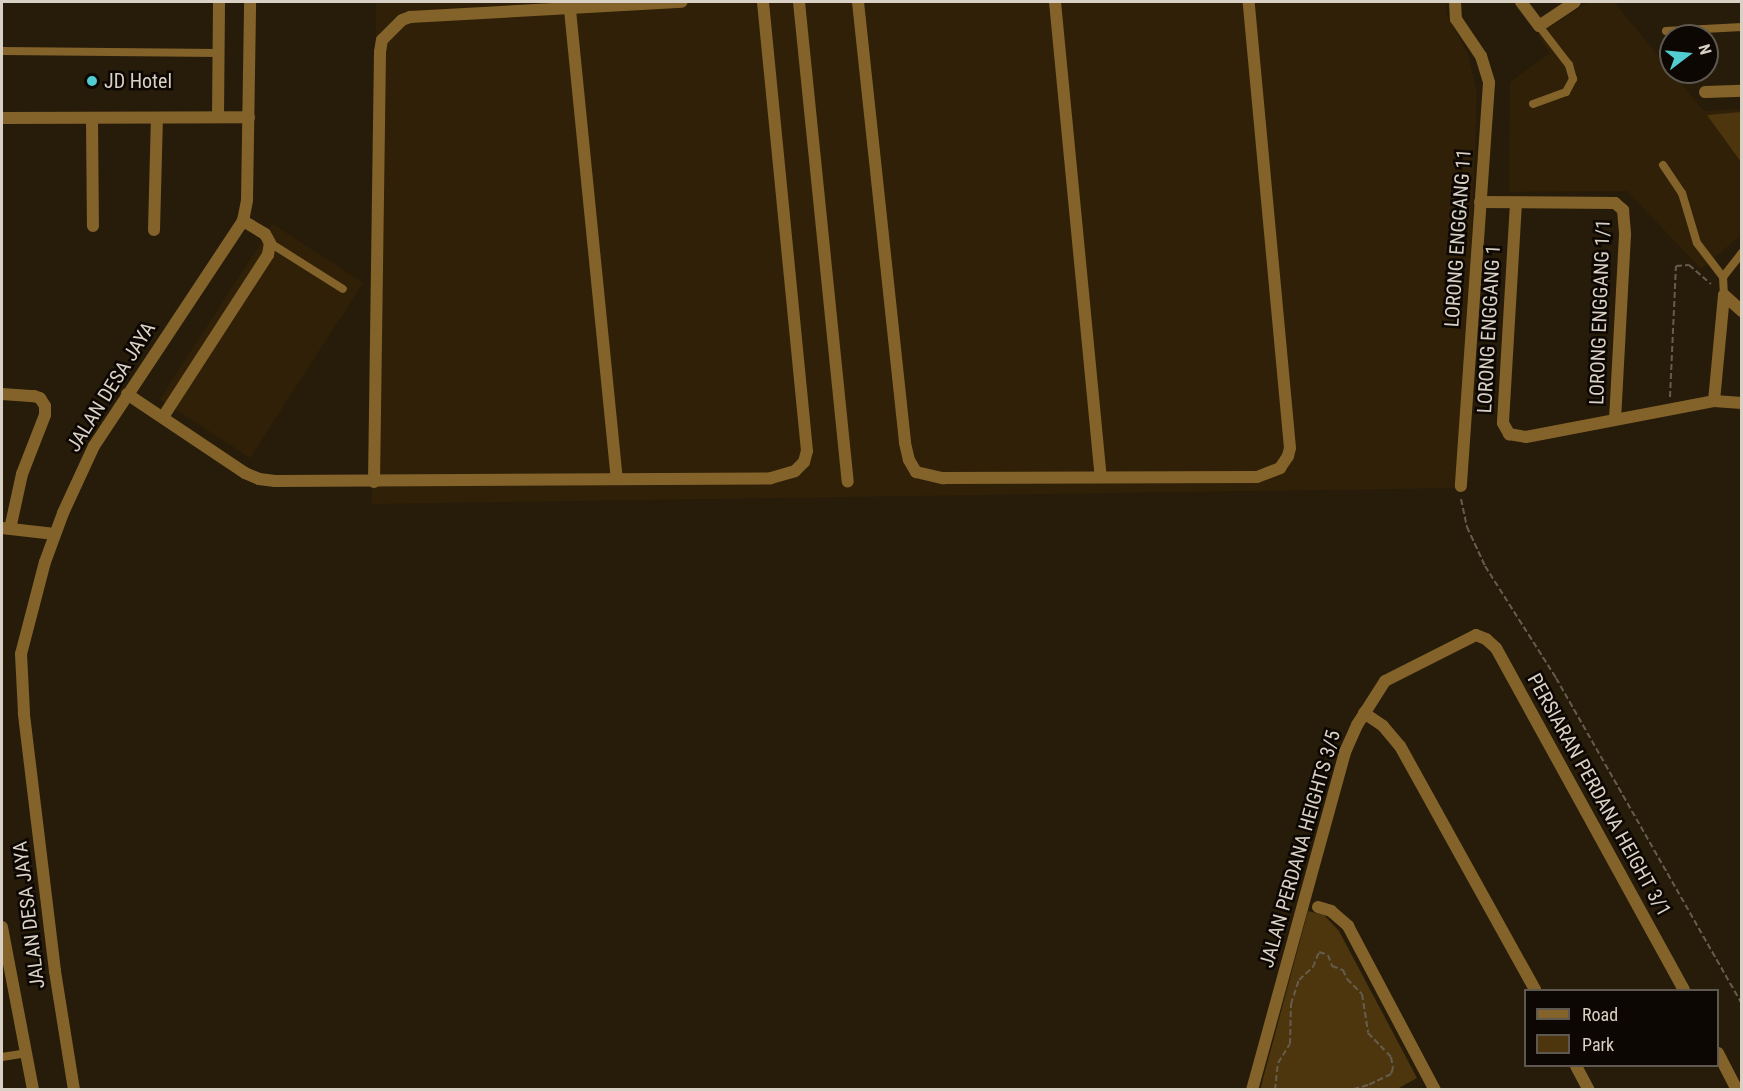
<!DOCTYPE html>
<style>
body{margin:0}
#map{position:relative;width:1743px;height:1091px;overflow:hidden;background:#271c0a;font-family:"Roboto Condensed",sans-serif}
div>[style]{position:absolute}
.built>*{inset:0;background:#2f2007}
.green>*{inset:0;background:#4d360d}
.path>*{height:2px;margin-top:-1px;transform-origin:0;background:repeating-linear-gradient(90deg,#665c4d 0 6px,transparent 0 9px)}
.service>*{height:8px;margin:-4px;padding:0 4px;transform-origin:4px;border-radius:4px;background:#84632b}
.minor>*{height:12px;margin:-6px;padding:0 6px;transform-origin:6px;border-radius:6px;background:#84632b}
.tertiary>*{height:12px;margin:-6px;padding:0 6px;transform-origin:6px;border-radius:6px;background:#84632b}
.dots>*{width:16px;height:16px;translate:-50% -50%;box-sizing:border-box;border:3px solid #0c0702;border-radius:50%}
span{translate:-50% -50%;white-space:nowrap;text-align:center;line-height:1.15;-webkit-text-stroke:5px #0c0702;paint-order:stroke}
.poi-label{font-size:20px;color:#d9d1c6}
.left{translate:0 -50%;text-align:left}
.street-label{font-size:20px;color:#d9d1c6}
.frame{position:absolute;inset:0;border:3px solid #d9d1c6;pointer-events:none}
.legend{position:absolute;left:1524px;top:989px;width:195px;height:78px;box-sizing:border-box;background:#0c0702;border:2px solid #5e5850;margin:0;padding:8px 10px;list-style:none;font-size:18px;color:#d9d1c6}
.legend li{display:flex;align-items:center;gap:12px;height:30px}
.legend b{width:30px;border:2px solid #5e5850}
.north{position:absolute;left:1659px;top:24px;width:60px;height:60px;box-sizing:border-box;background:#0c0702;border:2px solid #5e5850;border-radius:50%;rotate:74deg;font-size:16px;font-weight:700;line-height:24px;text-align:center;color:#d9d1c6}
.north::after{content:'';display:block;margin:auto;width:21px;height:27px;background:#51ccd1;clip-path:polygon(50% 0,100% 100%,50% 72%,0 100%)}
</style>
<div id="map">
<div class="built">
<div style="clip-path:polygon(376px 2px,1447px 2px,1446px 13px,1468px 54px,1477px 93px,1463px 488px,372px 504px)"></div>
<div style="clip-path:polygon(1589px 2px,1614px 2px,1704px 111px,1741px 109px,1741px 235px,1701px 269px,1627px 191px,1509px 192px,1510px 82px,1550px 53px,1537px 35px)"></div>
<div style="clip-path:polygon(273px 224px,363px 283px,250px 458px,160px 399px)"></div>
</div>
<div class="green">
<div style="clip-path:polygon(1741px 112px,1742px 112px,1741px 162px,1707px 115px)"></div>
<div style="clip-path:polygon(1308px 911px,1324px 915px,1339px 931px,1417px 1078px,1397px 1089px,1260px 1090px)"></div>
</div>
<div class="path">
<div style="left:1670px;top:397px;width:131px;rotate:-87.4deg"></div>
<div style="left:1676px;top:266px;width:13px;rotate:-4deg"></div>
<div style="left:1689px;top:265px;width:29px;rotate:41deg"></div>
<div style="left:1461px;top:499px;width:29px;rotate:78deg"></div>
<div style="left:1467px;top:527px;width:43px;rotate:65.2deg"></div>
<div style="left:1485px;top:566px;width:133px;rotate:57.6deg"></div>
<div style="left:1556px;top:678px;width:375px;rotate:60.3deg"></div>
<div style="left:1275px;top:1090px;width:27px;rotate:-84deg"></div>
<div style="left:1278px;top:1063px;width:22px;rotate:-58deg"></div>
<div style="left:1290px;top:1044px;width:40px;rotate:-88.6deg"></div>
<div style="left:1291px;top:1004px;width:25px;rotate:-72deg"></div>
<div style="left:1299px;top:980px;width:19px;rotate:-43deg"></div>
<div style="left:1313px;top:967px;width:16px;rotate:-68deg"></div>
<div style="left:1319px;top:952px;width:9px;rotate:18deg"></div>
<div style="left:1328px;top:955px;width:12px;rotate:70deg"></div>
<div style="left:1332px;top:966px;width:12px;rotate:20deg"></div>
<div style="left:1343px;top:970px;width:10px;rotate:66deg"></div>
<div style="left:1347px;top:979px;width:21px;rotate:45deg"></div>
<div style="left:1362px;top:994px;width:39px;rotate:81deg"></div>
<div style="left:1368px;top:1033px;width:33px;rotate:46deg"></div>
<div style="left:1391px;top:1057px;width:11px;rotate:80deg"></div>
<div style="left:1393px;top:1068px;width:6px;rotate:108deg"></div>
<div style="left:1391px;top:1074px;width:25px;rotate:154deg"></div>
<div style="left:1368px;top:1085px;width:19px;rotate:164deg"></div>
</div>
<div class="service">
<div style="left:1666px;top:31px;width:76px;rotate:-3deg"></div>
<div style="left:2px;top:51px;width:217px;rotate:0.5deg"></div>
<div style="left:1533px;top:104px;width:35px;rotate:-20deg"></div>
<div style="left:1566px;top:92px;width:15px;rotate:-62deg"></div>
<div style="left:1573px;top:79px;width:15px;rotate:-106deg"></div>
<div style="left:1569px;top:65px;width:49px;rotate:-127.6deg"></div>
<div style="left:1663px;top:165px;width:34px;rotate:56deg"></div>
<div style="left:1682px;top:193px;width:52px;rotate:73.3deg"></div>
<div style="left:1697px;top:243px;width:43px;rotate:52.6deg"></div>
<div style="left:1723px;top:277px;width:18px;rotate:87deg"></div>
<div style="left:270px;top:243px;width:86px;rotate:32.2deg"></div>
<div style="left:1723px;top:277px;width:31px;rotate:-52deg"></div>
<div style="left:2px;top:1057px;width:24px;rotate:-9deg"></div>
</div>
<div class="minor">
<div style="left:799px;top:2px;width:482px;rotate:84.2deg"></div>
<div style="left:858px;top:2px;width:443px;rotate:83.9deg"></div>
<div style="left:905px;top:443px;width:17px;rotate:77deg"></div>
<div style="left:909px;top:460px;width:14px;rotate:60deg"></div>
<div style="left:916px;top:472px;width:28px;rotate:13deg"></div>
<div style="left:943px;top:478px;width:314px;rotate:-0.2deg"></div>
<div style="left:1257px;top:477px;width:25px;rotate:-21deg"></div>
<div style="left:1280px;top:468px;width:14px;rotate:-56deg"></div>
<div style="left:1288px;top:456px;width:8px;rotate:-76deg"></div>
<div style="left:1290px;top:448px;width:448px;rotate:-95.3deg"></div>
<div style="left:1055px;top:2px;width:476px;rotate:84.5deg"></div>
<div style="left:1455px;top:2px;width:17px;rotate:87deg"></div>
<div style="left:1456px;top:19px;width:45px;rotate:56deg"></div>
<div style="left:1481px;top:56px;width:28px;rotate:73deg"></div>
<div style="left:1489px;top:83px;width:404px;rotate:94deg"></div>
<div style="left:1521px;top:2px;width:30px;rotate:53deg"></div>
<div style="left:1539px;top:26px;width:43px;rotate:-33.7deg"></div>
<div style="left:570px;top:10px;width:471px;rotate:84.3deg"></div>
<div style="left:1705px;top:92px;width:37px;rotate:-2deg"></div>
<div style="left:218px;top:117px;width:115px;rotate:-89.5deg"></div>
<div style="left:2px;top:118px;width:247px;rotate:-0.2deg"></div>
<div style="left:92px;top:118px;width:108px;rotate:89.5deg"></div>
<div style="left:1480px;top:202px;width:135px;rotate:0.4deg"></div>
<div style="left:1615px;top:203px;width:11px;rotate:41deg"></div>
<div style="left:1623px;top:210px;width:25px;rotate:85deg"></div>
<div style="left:1625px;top:235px;width:183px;rotate:93.1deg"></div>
<div style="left:1516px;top:203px;width:220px;rotate:93.4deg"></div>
<div style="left:1503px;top:423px;width:13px;rotate:61deg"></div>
<div style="left:1509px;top:434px;width:17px;rotate:10deg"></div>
<div style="left:1526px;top:437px;width:191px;rotate:-10.8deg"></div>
<div style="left:1714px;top:401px;width:28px;rotate:4deg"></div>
<div style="left:154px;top:230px;width:112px;rotate:-88.5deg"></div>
<div style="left:1724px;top:295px;width:24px;rotate:42deg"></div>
<div style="left:2px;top:394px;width:32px;rotate:4deg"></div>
<div style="left:34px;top:396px;width:6px;rotate:18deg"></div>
<div style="left:40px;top:398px;width:9px;rotate:58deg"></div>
<div style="left:45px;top:406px;width:9px;rotate:90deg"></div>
<div style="left:45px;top:415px;width:63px;rotate:111.3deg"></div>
<div style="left:22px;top:474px;width:56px;rotate:102.3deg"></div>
<div style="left:127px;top:394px;width:142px;rotate:33.8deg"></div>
<div style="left:245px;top:473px;width:15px;rotate:23deg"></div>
<div style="left:259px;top:479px;width:16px;rotate:7deg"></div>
<div style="left:275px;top:481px;width:496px;rotate:-0.3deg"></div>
<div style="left:771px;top:478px;width:25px;rotate:-16deg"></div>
<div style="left:795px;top:471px;width:13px;rotate:-45deg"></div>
<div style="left:804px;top:462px;width:11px;rotate:-75deg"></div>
<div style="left:807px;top:451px;width:451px;rotate:-95.6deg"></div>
<div style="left:1714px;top:401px;width:106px;rotate:-84.6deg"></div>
<div style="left:163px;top:417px;width:193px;rotate:-57.1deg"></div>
<div style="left:268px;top:255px;width:12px;rotate:-81deg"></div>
<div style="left:270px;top:243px;width:10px;rotate:-119deg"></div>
<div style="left:265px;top:234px;width:26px;rotate:-149deg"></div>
<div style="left:374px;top:482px;width:430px;rotate:-89.2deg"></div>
<div style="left:380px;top:52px;width:12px;rotate:-81deg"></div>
<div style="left:382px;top:40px;width:28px;rotate:-45deg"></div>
<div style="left:402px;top:20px;width:9px;rotate:-21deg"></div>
<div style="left:410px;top:17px;width:272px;rotate:-3.2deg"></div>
<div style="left:2px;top:528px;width:53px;rotate:6.5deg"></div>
<div style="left:1364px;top:713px;width:23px;rotate:34deg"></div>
<div style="left:1383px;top:726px;width:26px;rotate:50deg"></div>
<div style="left:1400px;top:746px;width:279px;rotate:61deg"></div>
<div style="left:1318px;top:907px;width:14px;rotate:17deg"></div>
<div style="left:1331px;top:911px;width:23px;rotate:41deg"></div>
<div style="left:1348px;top:926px;width:186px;rotate:62.1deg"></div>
<div style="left:2px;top:927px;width:166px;rotate:79.2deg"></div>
<div style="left:1718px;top:1053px;width:42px;rotate:62.8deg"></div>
<div style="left:1576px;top:1066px;width:27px;rotate:62deg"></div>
<div style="left:1252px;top:1090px;width:351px;rotate:-74.6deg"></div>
<div style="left:1345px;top:752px;width:30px;rotate:-66deg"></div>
<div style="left:1357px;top:725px;width:52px;rotate:-57.5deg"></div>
<div style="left:1385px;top:681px;width:102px;rotate:-26.8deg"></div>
<div style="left:1476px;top:635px;width:11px;rotate:22deg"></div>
<div style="left:1486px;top:639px;width:13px;rotate:42deg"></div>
<div style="left:1496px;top:648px;width:390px;rotate:61.2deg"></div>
</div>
<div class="tertiary">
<div style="left:74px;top:1090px;width:121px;rotate:-99.1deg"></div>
<div style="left:55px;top:971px;width:260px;rotate:-96.9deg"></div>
<div style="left:24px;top:713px;width:59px;rotate:-92.9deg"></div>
<div style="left:21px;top:654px;width:95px;rotate:-75.4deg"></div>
<div style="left:45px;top:562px;width:52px;rotate:-69.8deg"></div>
<div style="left:63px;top:513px;width:74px;rotate:-65.2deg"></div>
<div style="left:94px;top:446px;width:270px;rotate:-56.5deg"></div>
<div style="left:243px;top:221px;width:21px;rotate:-79deg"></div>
<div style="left:247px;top:200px;width:198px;rotate:-89.1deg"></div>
</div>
<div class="dots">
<div style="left:92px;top:81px;background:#51ccd1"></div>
</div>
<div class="poi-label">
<span class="left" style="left:104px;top:81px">JD Hotel</span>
</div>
<div class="street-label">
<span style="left:1458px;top:238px;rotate:-86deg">LORONG ENGGANG 11</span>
<span style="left:1600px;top:312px;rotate:-88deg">LORONG ENGGANG 1/1</span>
<span style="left:1489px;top:329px;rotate:-87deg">LORONG ENGGANG 1</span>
<span style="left:111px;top:387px;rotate:-58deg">JALAN DESA JAYA</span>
<span style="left:1599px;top:795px;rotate:61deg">PERSIARAN PERDANA HEIGHT 3/1</span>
<span style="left:1300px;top:849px;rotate:-74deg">JALAN PERDANA HEIGHTS 3/5</span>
<span style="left:29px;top:915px;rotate:-97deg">JALAN DESA JAYA</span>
</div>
<div class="frame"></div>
<ul class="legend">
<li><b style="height:8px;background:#84632b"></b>Road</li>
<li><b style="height:16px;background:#4d360d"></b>Park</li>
</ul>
<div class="north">N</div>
</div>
